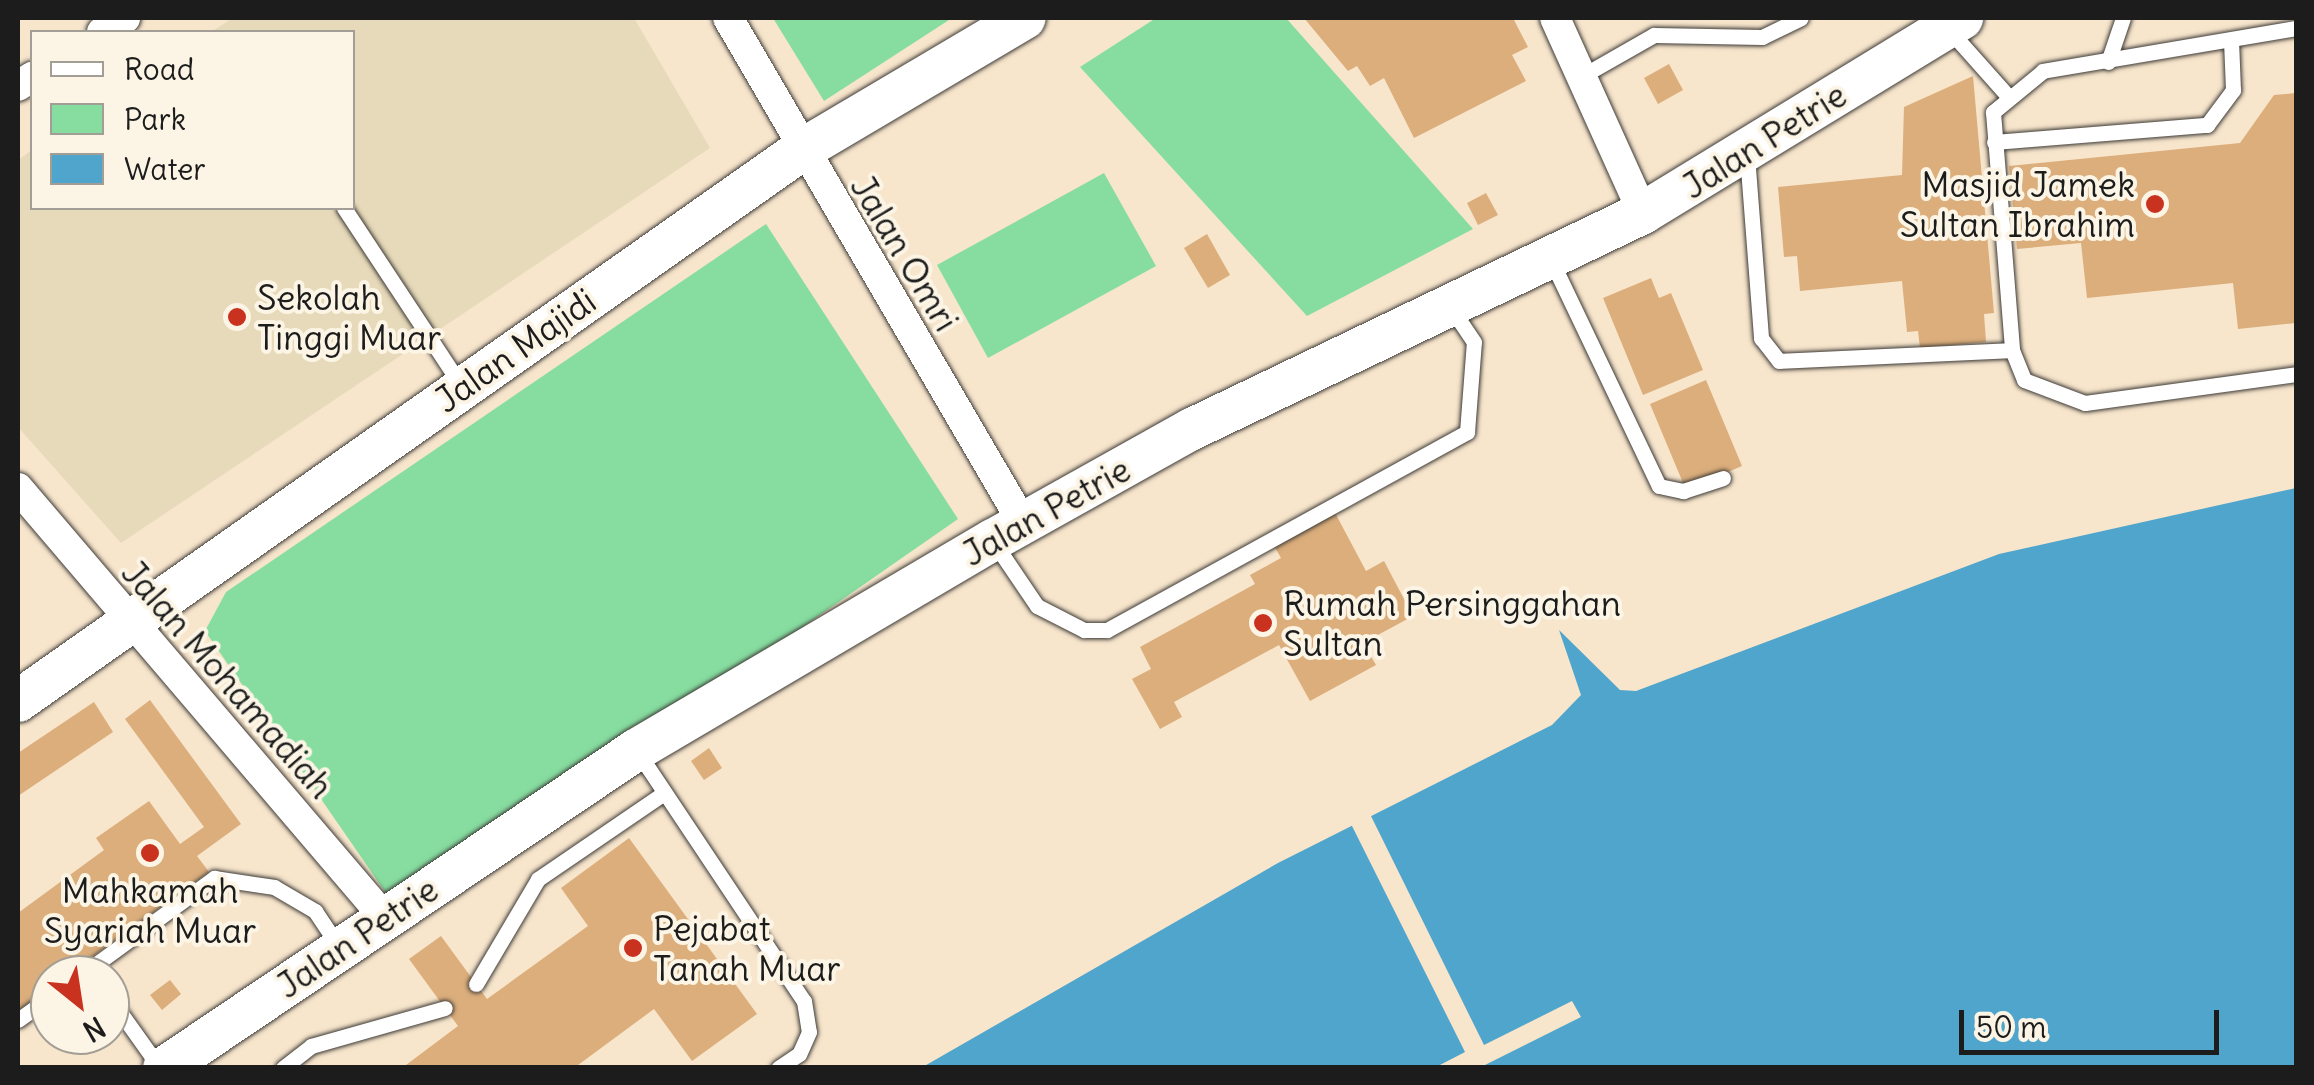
<!DOCTYPE html>
<style>
body{margin:0}
#map{position:relative;width:2314px;height:1085px;overflow:hidden;background:#f7e5cc;font-family:Delius,sans-serif}
div>[style]{position:absolute}
.built>*{inset:0;background:#e7daba}
.green>*{inset:0;background:#87dda0}
.water>*{inset:0;background:#4fa5cb}
.pier>*{inset:0;background:#f7e5cc}
.building>*{inset:0;background:#dcae7c}
.roads{filter:drop-shadow(0 0 2px #3d3a36) drop-shadow(0 0 2px #3d3a36)}
.lane>*{height:15px;margin:-7.5px;padding:0 7.5px;transform-origin:7.5px;border-radius:7.5px;background:#fff}
.street>*{height:30px;margin:-15px;padding:0 15px;transform-origin:15px;border-radius:15px;background:#fff}
.secondary>*{height:42px;margin:-21px;padding:0 21px;transform-origin:21px;border-radius:21px;background:#fff}
.dots>*{width:28px;height:28px;translate:-50% -50%;box-sizing:border-box;border:5px solid #fcf5e5;border-radius:50%}
span{translate:-50% -50%;white-space:nowrap;text-align:center;line-height:1.15;-webkit-text-stroke:8px #fcf5e5;paint-order:stroke}
.street-label{font-size:35px;color:#1c1c1c}
.poi-label{font-size:35px;color:#1c1c1c}
.right{translate:-100% -50%;text-align:right}
.left{translate:0 -50%;text-align:left}
.frame{position:absolute;inset:0;border:20px solid #1c1c1c;pointer-events:none}
.legend{position:absolute;left:30px;top:30px;width:325px;height:180px;box-sizing:border-box;background:#fcf5e5;border:2px solid #a29e95;margin:0;padding:12px 18px;list-style:none;font-size:30px;color:#1c1c1c}
.legend li{display:flex;align-items:center;gap:20px;height:50px}
.legend b{width:50px;border:2px solid #a29e95}
.north{position:absolute;left:30px;top:955px;width:100px;height:100px;box-sizing:border-box;background:#fcf5e5;border:2px solid #a29e95;border-radius:50%;rotate:150deg;font-size:28px;font-weight:700;line-height:40px;text-align:center;color:#1c1c1c}
.north::after{content:'';display:block;margin:auto;width:35px;height:45px;background:#c8321e;clip-path:polygon(50% 0,100% 100%,50% 72%,0 100%)}
.scale{position:absolute;left:1959px;top:1010px;width:260px;height:45px;box-sizing:border-box;border:5px solid #1c1c1c;border-top:0;padding-left:12px;font-size:30px;line-height:35px;white-space:nowrap;color:#1c1c1c;-webkit-text-stroke:8px #fcf5e5;paint-order:stroke}
</style>
<div id="map">
<div class="built">
<div style="clip-path:polygon(233px 18px,634px 18px,710px 148px,121px 543px,18px 427px,18px 160px,32px 150px,32px 208px,352px 208px,352px 32px,211px 32px)"></div>
</div>
<div class="green">
<div style="clip-path:polygon(773px 18px,952px 18px,824px 101px)"></div>
<div style="clip-path:polygon(1156px 18px,1286px 18px,1473px 229px,1307px 316px,1080px 67px)"></div>
<div style="clip-path:polygon(1104px 173px,1156px 266px,988px 358px,937px 265px)"></div>
<div style="clip-path:polygon(766px 224px,958px 519px,397px 909px,205px 631px,226px 592px)"></div>
</div>
<div class="water">
<div style="clip-path:polygon(2296px 488px,2296px 1067px,921px 1068px,1278px 863px,1552px 725px,1581px 695px,1559px 630px,1620px 690px,1636px 691px,1999px 554px)"></div>
</div>
<div class="pier">
<div style="clip-path:polygon(1370px 814px,1484px 1045px,1572px 1001px,1581px 1017px,1481px 1067px,1436px 1067px,1465px 1052px,1350px 822px)"></div>
</div>
<div class="building">
<div style="clip-path:polygon(1304px 18px,1513px 18px,1528px 47px,1512px 55px,1526px 81px,1414px 138px,1384px 78px,1370px 86px,1357px 66px,1348px 71px)"></div>
<div style="clip-path:polygon(1669px 64px,1683px 90px,1658px 104px,1644px 78px)"></div>
<div style="clip-path:polygon(1973px 76px,1994px 313px,1984px 314px,1986px 342px,1920px 348px,1918px 331px,1907px 332px,1902px 281px,1800px 291px,1797px 256px,1784px 257px,1778px 187px,1902px 175px,1904px 107px)"></div>
<div style="clip-path:polygon(2296px 93px,2296px 323px,2238px 329px,2233px 283px,2087px 298px,2081px 243px,2017px 249px,2009px 166px,2240px 143px,2274px 95px)"></div>
<div style="clip-path:polygon(1486px 193px,1498px 215px,1478px 225px,1467px 203px)"></div>
<div style="clip-path:polygon(1207px 234px,1230px 275px,1208px 288px,1184px 248px)"></div>
<div style="clip-path:polygon(1651px 278px,1659px 298px,1671px 293px,1703px 370px,1643px 395px,1603px 298px)"></div>
<div style="clip-path:polygon(1706px 380px,1742px 466px,1686px 490px,1650px 404px)"></div>
<div style="clip-path:polygon(1333px 509px,1366px 571px,1384px 561px,1413px 616px,1363px 643px,1376px 665px,1310px 701px,1279px 645px,1174px 702px,1182px 717px,1160px 729px,1132px 679px,1151px 669px,1140px 647px,1255px 584px,1250px 575px,1281px 558px,1272px 542px)"></div>
<div style="clip-path:polygon(150px 700px,241px 824px,197px 856px,209px 872px,67px 975px,50px 975px,50px 987px,18px 1011px,18px 913px,104px 850px,96px 838px,149px 801px,180px 844px,204px 827px,125px 719px)"></div>
<div style="clip-path:polygon(94px 702px,113px 732px,18px 796px,18px 753px)"></div>
<div style="clip-path:polygon(709px 748px,722px 768px,704px 780px,691px 761px)"></div>
<div style="clip-path:polygon(629px 838px,757px 1014px,692px 1061px,654px 1009px,574px 1068px,402px 1068px,458px 1026px,409px 959px,441px 936px,487px 999px,588px 926px,561px 888px)"></div>
<div style="clip-path:polygon(170px 980px,181px 994px,162px 1010px,150px 995px)"></div>
</div>
<div class="roads">
<div class="lane">
<div style="left:2296px;top:28px;width:257px;rotate:170.4deg"></div>
<div style="left:2043px;top:71px;width:65px;rotate:140.6deg"></div>
<div style="left:1993px;top:112px;width:239px;rotate:85.4deg"></div>
<div style="left:2012px;top:350px;width:32px;rotate:68deg"></div>
<div style="left:2024px;top:380px;width:65px;rotate:20.7deg"></div>
<div style="left:2085px;top:403px;width:213px;rotate:-7.8deg"></div>
<div style="left:1950px;top:31px;width:86px;rotate:48.3deg"></div>
<div style="left:2108px;top:62px;width:46px;rotate:-71.2deg"></div>
<div style="left:1582px;top:76px;width:83px;rotate:-29.7deg"></div>
<div style="left:1654px;top:35px;width:108px;rotate:1.1deg"></div>
<div style="left:1762px;top:37px;width:43px;rotate:-26deg"></div>
<div style="left:1994px;top:142px;width:214px;rotate:-4.6deg"></div>
<div style="left:2207px;top:125px;width:44px;rotate:-53.4deg"></div>
<div style="left:2233px;top:90px;width:50px;rotate:-92.3deg"></div>
<div style="left:1747px;top:155px;width:184px;rotate:85.6deg"></div>
<div style="left:1761px;top:338px;width:29px;rotate:52deg"></div>
<div style="left:1779px;top:361px;width:233px;rotate:-2.7deg"></div>
<div style="left:344px;top:208px;width:211px;rotate:56.6deg"></div>
<div style="left:1552px;top:262px;width:248px;rotate:64.5deg"></div>
<div style="left:1659px;top:486px;width:25px;rotate:12deg"></div>
<div style="left:1683px;top:491px;width:42px;rotate:-18deg"></div>
<div style="left:995px;top:544px;width:75px;rotate:55.9deg"></div>
<div style="left:1037px;top:606px;width:53px;rotate:27.1deg"></div>
<div style="left:1084px;top:630px;width:23px"></div>
<div style="left:1107px;top:630px;width:411px;rotate:-28.8deg"></div>
<div style="left:1467px;top:432px;width:90px;rotate:-85.6deg"></div>
<div style="left:1474px;top:342px;width:40px;rotate:-124deg"></div>
<div style="left:637px;top:751px;width:301px;rotate:56.3deg"></div>
<div style="left:804px;top:1001px;width:31px;rotate:81deg"></div>
<div style="left:809px;top:1032px;width:24px;rotate:114deg"></div>
<div style="left:799px;top:1054px;width:25px;rotate:146deg"></div>
<div style="left:81px;top:975px;width:165px;rotate:-36.1deg"></div>
<div style="left:214px;top:878px;width:61px;rotate:8.5deg"></div>
<div style="left:274px;top:887px;width:48px;rotate:30.3deg"></div>
<div style="left:315px;top:911px;width:43px;rotate:56.3deg"></div>
<div style="left:476px;top:984px;width:122px;rotate:-59.4deg"></div>
<div style="left:538px;top:879px;width:153px;rotate:-34.3deg"></div>
<div style="left:110px;top:998px;width:86px;rotate:54.5deg"></div>
<div style="left:18px;top:1020px;width:39px;rotate:-36deg"></div>
<div style="left:283px;top:1068px;width:36px;rotate:-38deg"></div>
<div style="left:311px;top:1046px;width:139px;rotate:-15.8deg"></div>
</div>
<div class="street">
<div style="left:728px;top:18px;width:585px;rotate:59.71deg"></div>
<div style="left:1555px;top:18px;width:214px;rotate:65.7deg"></div>
<div style="left:102px;top:32px;width:27px;rotate:-31deg"></div>
<div style="left:18px;top:86px;width:17px;rotate:-33deg"></div>
<div style="left:18px;top:488px;width:564px;rotate:49.53deg"></div>
</div>
<div class="secondary">
<div style="left:18px;top:701px;width:956px;rotate:-35.12deg"></div>
<div style="left:800px;top:151px;width:261px;rotate:-30.6deg"></div>
<div style="left:164px;top:1068px;width:569px;rotate:-33.97deg"></div>
<div style="left:636px;top:750px;width:414px;rotate:-30.5deg"></div>
<div style="left:993px;top:540px;width:228px;rotate:-29.2deg"></div>
<div style="left:1192px;top:429px;width:500px;rotate:-25.59deg"></div>
<div style="left:1643px;top:213px;width:374px;rotate:-31.4deg"></div>
</div>
</div>
<div class="dots">
<div style="left:2155px;top:204px;background:#c8321e"></div>
<div style="left:237px;top:317px;background:#c8321e"></div>
<div style="left:1263px;top:623px;background:#c8321e"></div>
<div style="left:150px;top:853px;background:#c8321e"></div>
<div style="left:633px;top:948px;background:#c8321e"></div>
</div>
<div class="street-label">
<span style="left:1764px;top:140px;rotate:-32deg">Jalan Petrie</span>
<span style="left:905px;top:253px;rotate:59deg">Jalan Omri</span>
<span style="left:515px;top:350px;rotate:-35deg">Jalan Majidi</span>
<span style="left:1046px;top:511px;rotate:-29deg">Jalan Petrie</span>
<span style="left:228px;top:679px;rotate:49deg">Jalan Mohamadiah</span>
<span style="left:357px;top:937px;rotate:-34deg">Jalan Petrie</span>
</div>
<div class="poi-label">
<span class="right" style="left:2135px;top:204px">Masjid Jamek<br>Sultan Ibrahim</span>
<span class="left" style="left:257px;top:317px">Sekolah<br>Tinggi Muar</span>
<span class="left" style="left:1283px;top:623px">Rumah Persinggahan<br>Sultan</span>
<span style="left:150px;top:910px">Mahkamah<br>Syariah Muar</span>
<span class="left" style="left:653px;top:948px">Pejabat<br>Tanah Muar</span>
</div>
<div class="frame"></div>
<ul class="legend">
<li><b style="height:12px;background:#fff"></b>Road</li>
<li><b style="height:28px;background:#87dda0"></b>Park</li>
<li><b style="height:28px;background:#4fa5cb"></b>Water</li>
</ul>
<div class="north">N</div>
<div class="scale">50 m</div>
</div>
